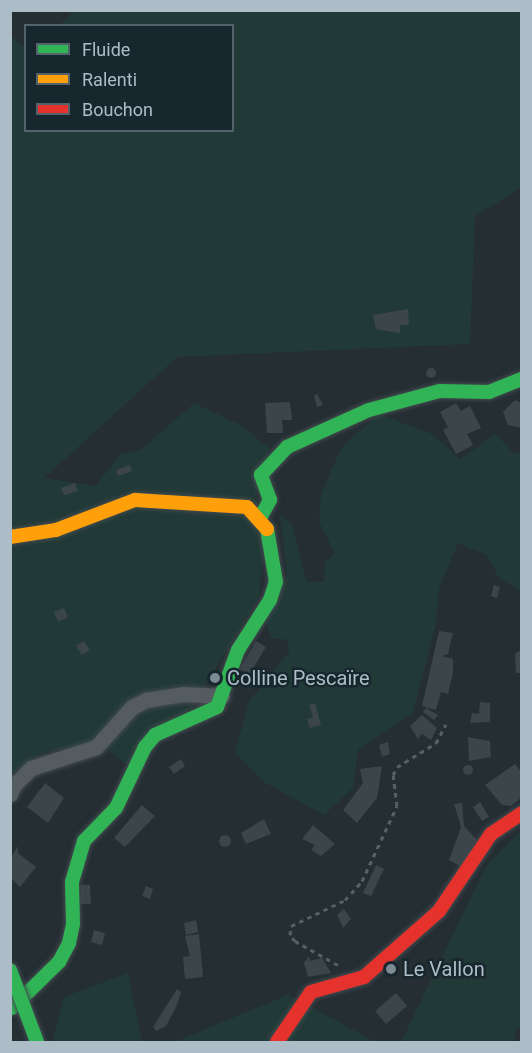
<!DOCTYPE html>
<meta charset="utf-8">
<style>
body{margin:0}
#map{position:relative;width:532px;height:1053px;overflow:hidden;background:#242e33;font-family:Roboto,sans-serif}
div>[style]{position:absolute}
.green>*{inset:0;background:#213a37}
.building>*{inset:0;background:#3c454a}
.round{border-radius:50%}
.path>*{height:3px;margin-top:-1.5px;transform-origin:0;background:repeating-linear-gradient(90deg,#576165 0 4.5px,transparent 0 9px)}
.roads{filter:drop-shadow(0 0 2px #424a4e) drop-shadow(0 0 2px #424a4e)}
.street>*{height:15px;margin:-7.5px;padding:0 7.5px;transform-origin:7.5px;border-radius:7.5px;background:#545c62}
.fast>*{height:14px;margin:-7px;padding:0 7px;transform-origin:7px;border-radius:7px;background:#30b455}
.slow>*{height:14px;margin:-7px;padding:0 7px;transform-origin:7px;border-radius:7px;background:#ff9f0a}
.jam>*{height:14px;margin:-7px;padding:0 7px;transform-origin:7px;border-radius:7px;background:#e5322d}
.bridges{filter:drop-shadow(0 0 2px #404a50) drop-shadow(0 0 2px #404a50)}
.fast-bridge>*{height:14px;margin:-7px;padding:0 7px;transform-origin:7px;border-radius:7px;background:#30b455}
.dots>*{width:16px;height:16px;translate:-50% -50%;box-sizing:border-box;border:3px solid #18272e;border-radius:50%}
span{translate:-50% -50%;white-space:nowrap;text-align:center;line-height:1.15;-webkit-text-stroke:5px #18272e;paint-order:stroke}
.poi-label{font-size:20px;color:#acbdc7}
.left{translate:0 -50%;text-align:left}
.frame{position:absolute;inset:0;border:12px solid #acbdc7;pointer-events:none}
.legend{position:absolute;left:24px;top:24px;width:210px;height:108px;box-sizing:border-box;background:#18272e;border:2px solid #53636b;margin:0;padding:8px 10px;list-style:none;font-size:18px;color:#acbdc7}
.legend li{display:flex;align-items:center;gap:12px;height:30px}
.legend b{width:30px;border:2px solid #53636b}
</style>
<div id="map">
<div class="green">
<div style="clip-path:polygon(74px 10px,521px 11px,521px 188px,475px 216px,470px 344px,177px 357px,44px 478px,95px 486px,121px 454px,142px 449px,194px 403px,238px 424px,270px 448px,256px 492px,264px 550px,259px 597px,192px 708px,126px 765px,94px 737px,85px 745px,41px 753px,17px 770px,11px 781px,11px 36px,25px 47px,26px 130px,232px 130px,232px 26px,60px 25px)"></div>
<div style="clip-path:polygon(378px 414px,432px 434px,460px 459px,496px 434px,513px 453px,521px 453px,521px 592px,498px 577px,488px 556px,458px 543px,439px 589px,435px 628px,413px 713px,358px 750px,353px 788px,324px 815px,264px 782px,235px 753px,249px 701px,289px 652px,288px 640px,272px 638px,265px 622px,287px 575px,280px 515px,292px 524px,307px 582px,324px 582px,325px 562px,335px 553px,319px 522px,321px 494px,341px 448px)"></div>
<div style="clip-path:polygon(521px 831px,522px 1026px,516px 1030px,514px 1042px,401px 1042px,486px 866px)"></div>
<div style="clip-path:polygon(128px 973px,142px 1042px,52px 1042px,64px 997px)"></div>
<div style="clip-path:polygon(288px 995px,376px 1042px,174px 1042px)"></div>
</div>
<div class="building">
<div style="clip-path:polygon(408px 309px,409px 325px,400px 325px,400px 333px,376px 329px,373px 315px)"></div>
<div class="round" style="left:426px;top:368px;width:10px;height:10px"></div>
<div style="clip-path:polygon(317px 394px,323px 405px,317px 407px,314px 396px)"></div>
<div style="clip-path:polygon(515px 400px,522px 403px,522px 428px,508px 425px,503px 412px)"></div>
<div style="clip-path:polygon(290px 402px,292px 420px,282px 420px,283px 433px,267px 433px,265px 403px)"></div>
<div style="clip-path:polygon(456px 403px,461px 411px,470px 406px,481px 428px,467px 434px,473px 445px,456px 454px,443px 430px,448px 427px,440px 412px)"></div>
<div style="clip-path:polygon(130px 465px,132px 471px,118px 476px,116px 470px)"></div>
<div style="clip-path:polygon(75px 483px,78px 491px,64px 495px,61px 488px)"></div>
<div style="clip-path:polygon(494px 585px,500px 587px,497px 598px,491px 596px)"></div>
<div style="clip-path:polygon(64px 608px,68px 617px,58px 622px,54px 612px)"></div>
<div style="clip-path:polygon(439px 631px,453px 633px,448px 654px,442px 656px,453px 659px,453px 673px,448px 694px,441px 692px,436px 710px,422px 706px)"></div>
<div style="clip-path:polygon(84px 641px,90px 650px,82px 655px,76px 646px)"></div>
<div style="clip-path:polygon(256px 641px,266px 647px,249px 675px,240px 669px)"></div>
<div style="clip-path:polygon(522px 649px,522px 673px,516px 673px,515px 654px)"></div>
<div style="clip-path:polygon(480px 702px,490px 703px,490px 722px,470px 723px,472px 713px,479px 714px)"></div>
<div style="clip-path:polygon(315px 703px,321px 725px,310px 728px,307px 719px,313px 718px,309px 705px)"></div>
<div style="clip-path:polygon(426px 708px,438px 715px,434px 720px,423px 712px)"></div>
<div style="clip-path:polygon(422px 715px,437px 728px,431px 740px,422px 734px,418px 739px,410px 726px)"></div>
<div style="clip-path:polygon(468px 737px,490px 741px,491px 757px,469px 761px)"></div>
<div style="clip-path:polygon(388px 742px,390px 754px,382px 757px,379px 745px)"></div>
<div style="clip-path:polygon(181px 759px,185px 766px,174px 774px,169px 767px)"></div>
<div style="clip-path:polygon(515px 764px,522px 773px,522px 797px,511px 806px,502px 805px,485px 785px)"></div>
<div class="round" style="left:463px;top:765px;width:10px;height:10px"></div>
<div style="clip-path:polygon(382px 766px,377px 798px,357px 823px,343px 810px,363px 783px,360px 769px)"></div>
<div style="clip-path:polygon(45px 783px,64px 798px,48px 823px,27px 807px)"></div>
<div style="clip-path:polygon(480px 802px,489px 817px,482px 821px,473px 807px)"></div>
<div style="clip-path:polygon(462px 803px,464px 826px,477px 840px,462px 867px,449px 860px,461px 827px,454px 804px)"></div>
<div style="clip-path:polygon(142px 805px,155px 816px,125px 847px,114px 838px)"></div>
<div style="clip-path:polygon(264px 819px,271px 834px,246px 844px,241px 833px)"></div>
<div style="clip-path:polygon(313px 825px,335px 844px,321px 856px,311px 850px,315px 845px,302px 839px)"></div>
<div class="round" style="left:219px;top:835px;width:12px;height:12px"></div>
<div style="clip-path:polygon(18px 846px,18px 853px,36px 867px,20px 887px,10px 877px,10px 859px)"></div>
<div style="clip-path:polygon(376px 865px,384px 869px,371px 896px,363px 893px)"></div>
<div style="clip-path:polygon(81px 885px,90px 885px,91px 904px,80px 904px)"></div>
<div style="clip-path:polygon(146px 886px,153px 889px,150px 899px,142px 896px)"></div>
<div style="clip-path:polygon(344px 909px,351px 919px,343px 928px,337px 915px)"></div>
<div style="clip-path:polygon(196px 920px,198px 932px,186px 935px,184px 923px)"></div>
<div style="clip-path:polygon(94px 930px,105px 933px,102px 945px,91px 942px)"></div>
<div style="clip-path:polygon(199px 934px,203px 977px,185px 979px,183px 957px,190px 956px,185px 936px)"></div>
<div style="clip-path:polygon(309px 956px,310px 961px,322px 958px,331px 973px,308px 977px,304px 963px)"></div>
<div style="clip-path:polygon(177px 989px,181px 992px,177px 1005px,166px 1026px,156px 1031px,153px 1027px)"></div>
<div style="clip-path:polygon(396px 993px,407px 1006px,386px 1024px,375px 1011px)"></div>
</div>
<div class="path">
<div style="left:338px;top:965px;width:49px;rotate:-150.8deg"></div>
<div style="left:295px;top:941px;width:8px;rotate:-130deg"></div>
<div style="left:290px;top:935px;width:9px;rotate:-84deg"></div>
<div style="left:291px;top:926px;width:60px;rotate:-25.7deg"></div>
<div style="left:345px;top:900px;width:25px;rotate:-48deg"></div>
<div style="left:362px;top:881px;width:83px;rotate:-65deg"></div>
<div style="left:397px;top:806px;width:31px;rotate:-97deg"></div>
<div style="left:393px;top:775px;width:9px;rotate:-63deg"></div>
<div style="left:397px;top:767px;width:46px;rotate:-31.6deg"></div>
<div style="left:436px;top:743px;width:21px;rotate:-62deg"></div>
</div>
<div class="roads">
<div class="street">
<div style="left:10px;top:794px;width:9px;rotate:-69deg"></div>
<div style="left:13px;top:786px;width:25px;rotate:-45deg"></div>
<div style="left:31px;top:768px;width:68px;rotate:-17.9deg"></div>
<div style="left:96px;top:747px;width:54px;rotate:-48deg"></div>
<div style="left:132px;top:707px;width:16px;rotate:-27deg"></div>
<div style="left:146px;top:700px;width:37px;rotate:-9deg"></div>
<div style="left:183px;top:694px;width:39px;rotate:3deg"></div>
</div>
<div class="fast">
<div style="left:260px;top:518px;width:21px;rotate:-61deg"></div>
<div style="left:270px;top:500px;width:27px;rotate:-110deg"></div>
<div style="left:261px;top:475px;width:38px;rotate:-47deg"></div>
<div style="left:287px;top:447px;width:90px;rotate:-24.3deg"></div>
<div style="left:369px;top:410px;width:73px;rotate:-15deg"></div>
<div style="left:440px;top:391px;width:49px;rotate:1.2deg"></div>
<div style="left:489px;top:392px;width:35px;rotate:-22deg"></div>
<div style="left:12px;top:1008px;width:66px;rotate:-44.4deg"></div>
<div style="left:59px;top:962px;width:21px;rotate:-62deg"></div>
<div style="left:69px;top:943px;width:19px;rotate:-78deg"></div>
<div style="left:73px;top:924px;width:42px;rotate:-91.4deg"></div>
<div style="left:72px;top:882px;width:43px;rotate:-73.7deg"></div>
<div style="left:84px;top:841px;width:46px;rotate:-45.9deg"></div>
<div style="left:116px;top:808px;width:68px;rotate:-64.6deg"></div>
<div style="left:145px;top:747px;width:16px;rotate:-50deg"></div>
<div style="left:155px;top:735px;width:68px;rotate:-24.3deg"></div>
<div style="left:217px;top:707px;width:61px;rotate:-69.8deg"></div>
<div style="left:238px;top:650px;width:59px;rotate:-57.4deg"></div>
<div style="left:270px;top:600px;width:19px;rotate:-72deg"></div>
<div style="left:276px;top:582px;width:54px;rotate:-99.6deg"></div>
</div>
<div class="slow">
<div style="left:10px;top:537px;width:47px;rotate:-8.7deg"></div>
<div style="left:56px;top:530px;width:85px;rotate:-20.8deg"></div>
<div style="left:135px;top:500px;width:112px;rotate:3.6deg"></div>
<div style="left:247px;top:507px;width:30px;rotate:48deg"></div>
</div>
<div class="jam">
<div style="left:277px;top:1042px;width:60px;rotate:-55.8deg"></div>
<div style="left:311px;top:992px;width:55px;rotate:-15.8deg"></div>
<div style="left:364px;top:977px;width:100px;rotate:-41.3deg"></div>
<div style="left:439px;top:911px;width:93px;rotate:-56deg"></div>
<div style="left:491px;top:834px;width:37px;rotate:-34deg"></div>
</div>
</div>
<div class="bridges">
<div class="fast-bridge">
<div style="left:10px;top:970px;width:77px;rotate:69.4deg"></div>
</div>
</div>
<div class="dots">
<div style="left:215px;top:678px;background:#7c8b93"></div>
<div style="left:391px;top:969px;background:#7c8b93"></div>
</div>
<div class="poi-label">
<span class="left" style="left:227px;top:678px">Colline Pescaïre</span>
<span class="left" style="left:403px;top:969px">Le Vallon</span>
</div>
<div class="frame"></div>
<ul class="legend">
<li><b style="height:8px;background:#30b455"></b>Fluide</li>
<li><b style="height:8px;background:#ff9f0a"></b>Ralenti</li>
<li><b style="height:8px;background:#e5322d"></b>Bouchon</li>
</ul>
</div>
